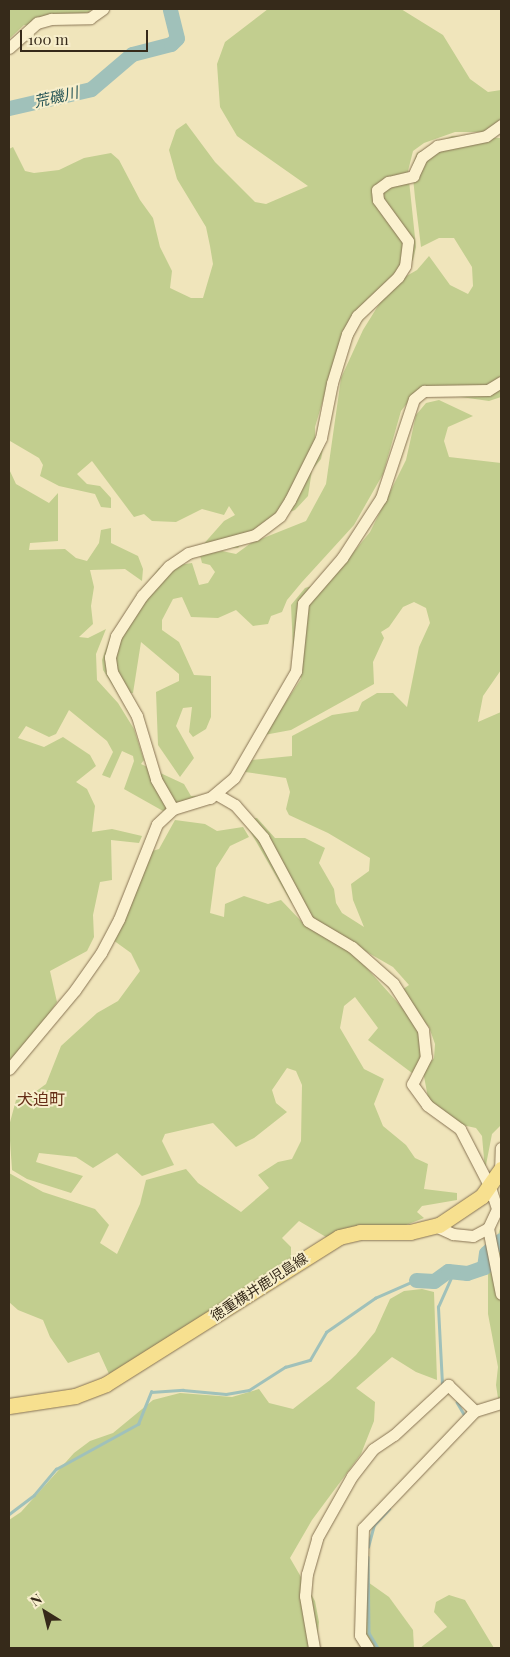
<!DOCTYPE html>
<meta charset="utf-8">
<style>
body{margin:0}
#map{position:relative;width:510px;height:1657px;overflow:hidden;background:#f0e5bb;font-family:"Playfair Display","Noto Sans JP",serif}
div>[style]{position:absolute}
.green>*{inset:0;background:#c2ce8f}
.stream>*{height:2.5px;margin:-1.25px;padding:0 1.25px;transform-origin:1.25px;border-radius:1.25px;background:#a0c1ba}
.river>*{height:15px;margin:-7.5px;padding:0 7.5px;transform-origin:7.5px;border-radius:7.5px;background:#a0c1ba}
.roads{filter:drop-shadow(0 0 1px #887454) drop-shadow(0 0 1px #887454)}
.minor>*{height:11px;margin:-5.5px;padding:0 5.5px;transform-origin:5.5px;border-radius:5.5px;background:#fbf1cf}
.major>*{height:15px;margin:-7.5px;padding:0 7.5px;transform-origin:7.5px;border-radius:7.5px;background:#f7e08f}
span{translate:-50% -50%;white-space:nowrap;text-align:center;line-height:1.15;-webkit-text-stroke:4px #f7eecb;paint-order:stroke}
.street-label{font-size:14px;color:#362a1a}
.water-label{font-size:15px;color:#285657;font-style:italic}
.quarter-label{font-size:16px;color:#662e17}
.frame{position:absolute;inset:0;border:10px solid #362a1a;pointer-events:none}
.north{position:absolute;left:20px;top:1587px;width:50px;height:50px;-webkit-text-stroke:4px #f7eecb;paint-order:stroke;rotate:324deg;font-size:14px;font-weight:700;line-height:20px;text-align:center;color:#362a1a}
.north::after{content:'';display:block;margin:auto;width:18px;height:22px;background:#362a1a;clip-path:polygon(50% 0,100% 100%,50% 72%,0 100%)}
.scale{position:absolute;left:20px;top:30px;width:128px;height:22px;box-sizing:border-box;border:2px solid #362a1a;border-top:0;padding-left:6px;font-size:15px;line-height:18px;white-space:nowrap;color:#362a1a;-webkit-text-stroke:4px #f7eecb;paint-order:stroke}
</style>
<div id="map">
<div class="green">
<div style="clip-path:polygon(9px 9px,92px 9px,89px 12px,36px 27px,24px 25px,9px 39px)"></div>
<div style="clip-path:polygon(268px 9px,401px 9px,443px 35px,470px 79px,488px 92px,501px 90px,501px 132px,455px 132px,424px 143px,413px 151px,408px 171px,416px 247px,413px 260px,360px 323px,326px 390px,315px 427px,315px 439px,324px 444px,321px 459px,312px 470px,308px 496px,295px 510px,267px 520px,248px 534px,238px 548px,201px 547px,224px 521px,235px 515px,229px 506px,224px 515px,202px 509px,176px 522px,152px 521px,144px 514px,134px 517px,92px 461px,77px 474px,87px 484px,100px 486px,111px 498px,111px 508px,101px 507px,95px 494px,59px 486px,40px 476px,43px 465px,39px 458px,10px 441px,9px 444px,9px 149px,13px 147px,25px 171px,34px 173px,59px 170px,84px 158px,111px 153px,119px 160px,140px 200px,153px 218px,160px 247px,172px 271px,170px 288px,191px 298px,203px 298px,213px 264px,210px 246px,206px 227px,177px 179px,169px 150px,176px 130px,186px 123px,215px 162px,255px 202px,266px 204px,308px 186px,237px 136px,220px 107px,217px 64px,225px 42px)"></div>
<div style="clip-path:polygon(452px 136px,501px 138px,501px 397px,489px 401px,433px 393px,408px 402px,401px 411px,383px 474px,354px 525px,302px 582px,287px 600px,282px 612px,271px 616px,268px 624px,253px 626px,236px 610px,218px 618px,191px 617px,182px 597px,173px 599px,162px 620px,162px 630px,179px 642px,194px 675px,211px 676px,211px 717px,206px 729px,193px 737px,189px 732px,192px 707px,183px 708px,176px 726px,194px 758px,180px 777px,158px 745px,156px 692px,179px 681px,179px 674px,141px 642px,133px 693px,119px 695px,103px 670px,102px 660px,111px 635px,159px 568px,192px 563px,199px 585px,208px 583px,215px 572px,210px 565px,202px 563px,200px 555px,222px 551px,236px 554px,251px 543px,306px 521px,326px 484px,341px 378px,363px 330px,381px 301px,403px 278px,417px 270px,429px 256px,450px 285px,468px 294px,473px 286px,472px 267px,454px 238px,439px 238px,421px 247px,415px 198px,412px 167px,417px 153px)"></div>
<div style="clip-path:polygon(439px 400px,473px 416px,448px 427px,444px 441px,449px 457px,501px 463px,501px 670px,483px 696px,478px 722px,501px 712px,501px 1125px,492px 1134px,485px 1170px,482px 1136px,476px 1128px,462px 1125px,429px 1103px,423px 1071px,434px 1058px,435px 1044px,429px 1027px,399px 992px,409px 985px,393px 967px,332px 932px,291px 902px,243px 819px,257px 818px,275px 838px,305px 838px,325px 848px,319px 863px,334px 889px,336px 903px,342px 913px,364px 927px,353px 900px,351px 884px,369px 871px,370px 858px,328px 833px,289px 815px,286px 809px,290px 792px,286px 778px,245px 772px,252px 760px,292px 756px,292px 736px,332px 715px,358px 711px,362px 702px,377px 693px,393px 693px,407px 707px,419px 647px,430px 623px,426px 608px,414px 602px,403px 607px,389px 627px,381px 632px,384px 638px,373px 662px,374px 684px,291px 730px,264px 735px,301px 679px,293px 649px,291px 605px,305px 588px,331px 580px,370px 532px,406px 460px,416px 415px,426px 403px)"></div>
<div style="clip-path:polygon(9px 469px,16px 484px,49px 503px,58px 493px,58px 541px,30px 543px,29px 550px,65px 549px,76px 558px,87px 561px,99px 543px,101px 530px,111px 528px,111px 543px,138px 556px,143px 569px,142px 581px,125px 569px,90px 570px,94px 587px,91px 606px,93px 624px,79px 637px,88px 638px,106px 629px,96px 654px,97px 680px,118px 703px,134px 729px,144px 760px,141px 764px,184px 784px,191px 796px,197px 796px,163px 811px,124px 789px,134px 761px,133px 756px,122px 751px,110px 778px,102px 775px,113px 752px,107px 741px,69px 710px,56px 734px,49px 737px,26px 726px,18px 738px,44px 747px,63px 737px,90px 755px,96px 766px,76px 782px,87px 789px,95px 806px,92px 832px,112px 829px,142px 836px,139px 843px,111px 840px,112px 880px,100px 882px,93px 915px,94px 937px,87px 951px,50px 971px,57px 1002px,32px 1039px,9px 1065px)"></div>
<div style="clip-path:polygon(175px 820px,205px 824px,217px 831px,243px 827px,249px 837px,230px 846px,216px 868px,210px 913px,224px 917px,225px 904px,244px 896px,268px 904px,281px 900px,302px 922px,356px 956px,415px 1022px,424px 1047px,420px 1065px,412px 1073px,368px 1040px,378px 1028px,355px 997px,344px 1006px,340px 1028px,364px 1069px,384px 1079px,374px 1104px,383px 1126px,406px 1145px,415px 1158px,428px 1164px,424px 1189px,457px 1193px,457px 1200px,422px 1206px,417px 1212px,424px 1218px,406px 1225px,326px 1237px,299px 1221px,282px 1238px,291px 1247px,291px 1260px,109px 1374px,99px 1352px,68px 1363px,50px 1337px,43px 1320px,18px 1310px,9px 1302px,9px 1173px,43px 1192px,95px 1209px,109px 1225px,100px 1243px,117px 1254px,140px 1204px,146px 1180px,186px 1169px,198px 1183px,241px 1212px,269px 1188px,258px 1175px,278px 1162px,292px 1159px,301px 1141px,302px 1085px,296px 1071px,287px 1068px,272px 1090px,276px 1103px,287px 1112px,254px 1138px,236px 1147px,213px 1123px,165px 1134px,162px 1141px,174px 1165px,142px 1176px,117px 1153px,93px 1168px,76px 1157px,39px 1153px,36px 1162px,83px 1176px,71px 1193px,27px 1179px,12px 1170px,9px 1126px,16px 1100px,31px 1095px,46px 1084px,61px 1046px,97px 1013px,118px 1001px,140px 971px,131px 953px,113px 940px,149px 852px,159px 849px)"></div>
<div style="clip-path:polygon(501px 1225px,501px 1418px,496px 1385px,498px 1367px,488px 1314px,488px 1269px)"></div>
<div style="clip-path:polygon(422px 1289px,434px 1292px,437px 1380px,416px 1372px,392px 1357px,356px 1388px,375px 1402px,374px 1421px,361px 1454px,312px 1520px,290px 1558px,315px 1601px,319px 1622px,316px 1648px,9px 1648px,9px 1520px,21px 1512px,74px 1453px,90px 1441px,113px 1433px,153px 1400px,180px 1393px,232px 1397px,259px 1389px,269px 1403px,293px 1409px,330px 1380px,356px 1355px,375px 1332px,390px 1299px,404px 1291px)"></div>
<div style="clip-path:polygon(365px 1580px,389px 1597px,413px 1630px,414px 1648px,367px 1648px,359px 1611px)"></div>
<div style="clip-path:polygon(449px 1595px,465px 1600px,494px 1648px,420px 1648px,447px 1627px,434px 1612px,436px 1602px)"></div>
</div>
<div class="stream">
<div style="left:442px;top:1384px;width:77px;rotate:-93deg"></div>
<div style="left:438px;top:1307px;width:39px;rotate:-66deg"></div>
<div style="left:457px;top:1402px;width:16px;rotate:60deg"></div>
<div style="left:9px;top:1514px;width:31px;rotate:-37deg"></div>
<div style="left:34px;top:1495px;width:34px;rotate:-50deg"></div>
<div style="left:56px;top:1469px;width:94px;rotate:-28.8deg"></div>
<div style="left:138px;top:1424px;width:35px;rotate:-68deg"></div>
<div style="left:151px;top:1392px;width:32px;rotate:-4deg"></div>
<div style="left:183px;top:1390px;width:43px;rotate:5.3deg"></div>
<div style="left:226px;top:1394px;width:23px;rotate:-10deg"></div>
<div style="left:249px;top:1390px;width:43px;rotate:-32.6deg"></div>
<div style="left:285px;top:1367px;width:26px;rotate:-16deg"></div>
<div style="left:310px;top:1360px;width:32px;rotate:-60deg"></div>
<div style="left:326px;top:1332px;width:60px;rotate:-34.8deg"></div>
<div style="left:375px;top:1298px;width:45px;rotate:-23.7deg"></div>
<div style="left:368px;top:1547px;width:23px;rotate:-75deg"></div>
<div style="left:374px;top:1525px;width:22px;rotate:-47deg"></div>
<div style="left:368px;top:1557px;width:76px;rotate:89.2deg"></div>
<div style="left:369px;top:1633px;width:17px;rotate:59deg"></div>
</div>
<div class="river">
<div style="left:9px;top:108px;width:84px;rotate:-13deg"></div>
<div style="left:91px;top:89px;width:54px;rotate:-40.5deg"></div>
<div style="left:132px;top:54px;width:40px;rotate:-14.4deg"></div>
<div style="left:171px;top:44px;width:8px;rotate:-45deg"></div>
<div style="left:177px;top:38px;width:30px;rotate:-104deg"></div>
<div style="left:416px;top:1280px;width:18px;rotate:3deg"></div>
<div style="left:434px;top:1281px;width:17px;rotate:-36deg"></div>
<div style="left:448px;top:1271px;width:19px;rotate:6deg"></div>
<div style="left:467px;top:1273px;width:18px;rotate:-19deg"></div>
<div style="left:484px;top:1267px;width:14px;rotate:-82deg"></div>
<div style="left:486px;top:1253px;width:20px;rotate:-41deg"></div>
</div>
<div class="roads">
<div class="minor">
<div style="left:9px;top:48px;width:38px;rotate:-42deg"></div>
<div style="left:37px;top:23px;width:15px;rotate:-16deg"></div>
<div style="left:51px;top:19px;width:39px;rotate:-1deg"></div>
<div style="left:90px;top:18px;width:16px;rotate:-35deg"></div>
<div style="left:216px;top:794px;width:22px;rotate:30deg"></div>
<div style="left:235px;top:805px;width:43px;rotate:48.8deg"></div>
<div style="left:263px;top:837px;width:95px;rotate:61.8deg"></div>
<div style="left:308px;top:921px;width:51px;rotate:30.6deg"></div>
<div style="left:352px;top:947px;width:55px;rotate:41.3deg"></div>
<div style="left:393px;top:983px;width:56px;rotate:57.4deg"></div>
<div style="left:423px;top:1030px;width:27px;rotate:84deg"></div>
<div style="left:426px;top:1057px;width:30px;rotate:117deg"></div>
<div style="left:412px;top:1084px;width:26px;rotate:54deg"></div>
<div style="left:427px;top:1105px;width:41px;rotate:36deg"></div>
<div style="left:460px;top:1129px;width:65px;rotate:62.7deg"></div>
<div style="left:490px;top:1187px;width:23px;rotate:72deg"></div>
<div style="left:497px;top:1209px;width:21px;rotate:115deg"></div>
<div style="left:488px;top:1228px;width:67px;rotate:78.9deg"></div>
<div style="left:173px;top:809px;width:34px;rotate:-120deg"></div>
<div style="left:156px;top:779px;width:66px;rotate:-106.8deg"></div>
<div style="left:137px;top:716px;width:51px;rotate:-119.6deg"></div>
<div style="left:112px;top:672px;width:15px;rotate:-98deg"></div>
<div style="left:110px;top:657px;width:22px;rotate:-74deg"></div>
<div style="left:116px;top:636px;width:48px;rotate:-57deg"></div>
<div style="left:142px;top:596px;width:40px;rotate:-48deg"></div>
<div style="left:169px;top:566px;width:23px;rotate:-34deg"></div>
<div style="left:188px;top:553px;width:69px;rotate:-15deg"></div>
<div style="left:255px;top:535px;width:31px;rotate:-37deg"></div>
<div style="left:280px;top:516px;width:19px;rotate:-58deg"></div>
<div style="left:290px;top:500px;width:69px;rotate:-63.4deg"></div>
<div style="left:321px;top:438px;width:56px;rotate:-78.7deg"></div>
<div style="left:332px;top:383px;width:51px;rotate:-73deg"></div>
<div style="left:347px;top:334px;width:21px;rotate:-61deg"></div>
<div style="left:357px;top:316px;width:57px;rotate:-43.6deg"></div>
<div style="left:398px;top:277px;width:13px;rotate:-58deg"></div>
<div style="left:405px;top:266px;width:25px;rotate:-83deg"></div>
<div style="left:408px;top:241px;width:51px;rotate:-126.2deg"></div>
<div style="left:378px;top:200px;width:10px;rotate:-96deg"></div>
<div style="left:377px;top:190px;width:14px;rotate:-36deg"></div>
<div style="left:388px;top:182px;width:26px;rotate:-13deg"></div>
<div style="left:413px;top:176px;width:21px;rotate:-65deg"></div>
<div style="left:422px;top:157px;width:19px;rotate:-36deg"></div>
<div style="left:437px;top:146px;width:50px;rotate:-11.5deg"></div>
<div style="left:486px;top:136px;width:19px;rotate:-36deg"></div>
<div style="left:9px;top:1069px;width:103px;rotate:-50.1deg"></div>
<div style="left:75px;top:990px;width:45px;rotate:-54.9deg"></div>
<div style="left:101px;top:953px;width:38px;rotate:-62deg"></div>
<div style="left:119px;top:919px;width:102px;rotate:-68.2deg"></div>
<div style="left:157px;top:824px;width:22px;rotate:-43deg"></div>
<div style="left:173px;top:809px;width:39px;rotate:-17deg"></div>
<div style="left:210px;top:798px;width:31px;rotate:-40deg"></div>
<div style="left:234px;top:778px;width:124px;rotate:-59.9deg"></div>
<div style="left:296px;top:671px;width:68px;rotate:-84.1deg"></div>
<div style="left:303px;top:603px;width:60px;rotate:-49.1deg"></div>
<div style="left:342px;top:558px;width:72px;rotate:-57deg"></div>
<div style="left:381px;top:498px;width:104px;rotate:-71.6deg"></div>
<div style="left:414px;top:399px;width:13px;rotate:-39deg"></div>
<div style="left:424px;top:391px;width:64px;rotate:-0.9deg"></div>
<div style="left:488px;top:390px;width:15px;rotate:-32deg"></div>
<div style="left:500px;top:1172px;width:24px;rotate:-88deg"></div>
<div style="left:435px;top:1226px;width:20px;rotate:24deg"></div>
<div style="left:453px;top:1234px;width:20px;rotate:6deg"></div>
<div style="left:473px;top:1236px;width:17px;rotate:-28deg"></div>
<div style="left:314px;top:1648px;width:53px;rotate:-99.8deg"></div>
<div style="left:305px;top:1596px;width:22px;rotate:-85deg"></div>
<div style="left:307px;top:1574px;width:37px;rotate:-74deg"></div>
<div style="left:317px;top:1538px;width:71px;rotate:-60.6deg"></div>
<div style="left:352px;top:1476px;width:34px;rotate:-52deg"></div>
<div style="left:373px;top:1449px;width:25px;rotate:-34deg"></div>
<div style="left:394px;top:1435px;width:74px;rotate:-42.8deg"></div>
<div style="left:448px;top:1385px;width:37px;rotate:44deg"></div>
<div style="left:475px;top:1411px;width:27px;rotate:-17deg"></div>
<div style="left:368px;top:1648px;width:15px;rotate:-122deg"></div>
<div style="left:360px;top:1635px;width:107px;rotate:-88.4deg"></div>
<div style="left:363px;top:1528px;width:162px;rotate:-46.3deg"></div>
</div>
<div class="major">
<div style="left:9px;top:1406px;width:67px;rotate:-8.6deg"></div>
<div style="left:75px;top:1396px;width:33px;rotate:-21deg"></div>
<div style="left:106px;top:1384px;width:275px;rotate:-32.2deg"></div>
<div style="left:339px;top:1237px;width:22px;rotate:-13deg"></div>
<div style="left:360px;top:1232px;width:50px"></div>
<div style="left:410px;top:1232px;width:30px;rotate:-14deg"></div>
<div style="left:439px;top:1225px;width:52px;rotate:-34deg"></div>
<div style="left:482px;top:1196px;width:33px;rotate:-55deg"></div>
</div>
</div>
<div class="street-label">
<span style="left:259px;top:1287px;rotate:-33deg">徳重横井鹿児島線</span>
</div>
<div class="water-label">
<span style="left:56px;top:97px;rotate:-13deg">荒磯川</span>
</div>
<div class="quarter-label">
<span style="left:41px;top:1099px">犬迫町</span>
</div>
<div class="frame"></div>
<div class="north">N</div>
<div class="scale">100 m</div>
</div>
